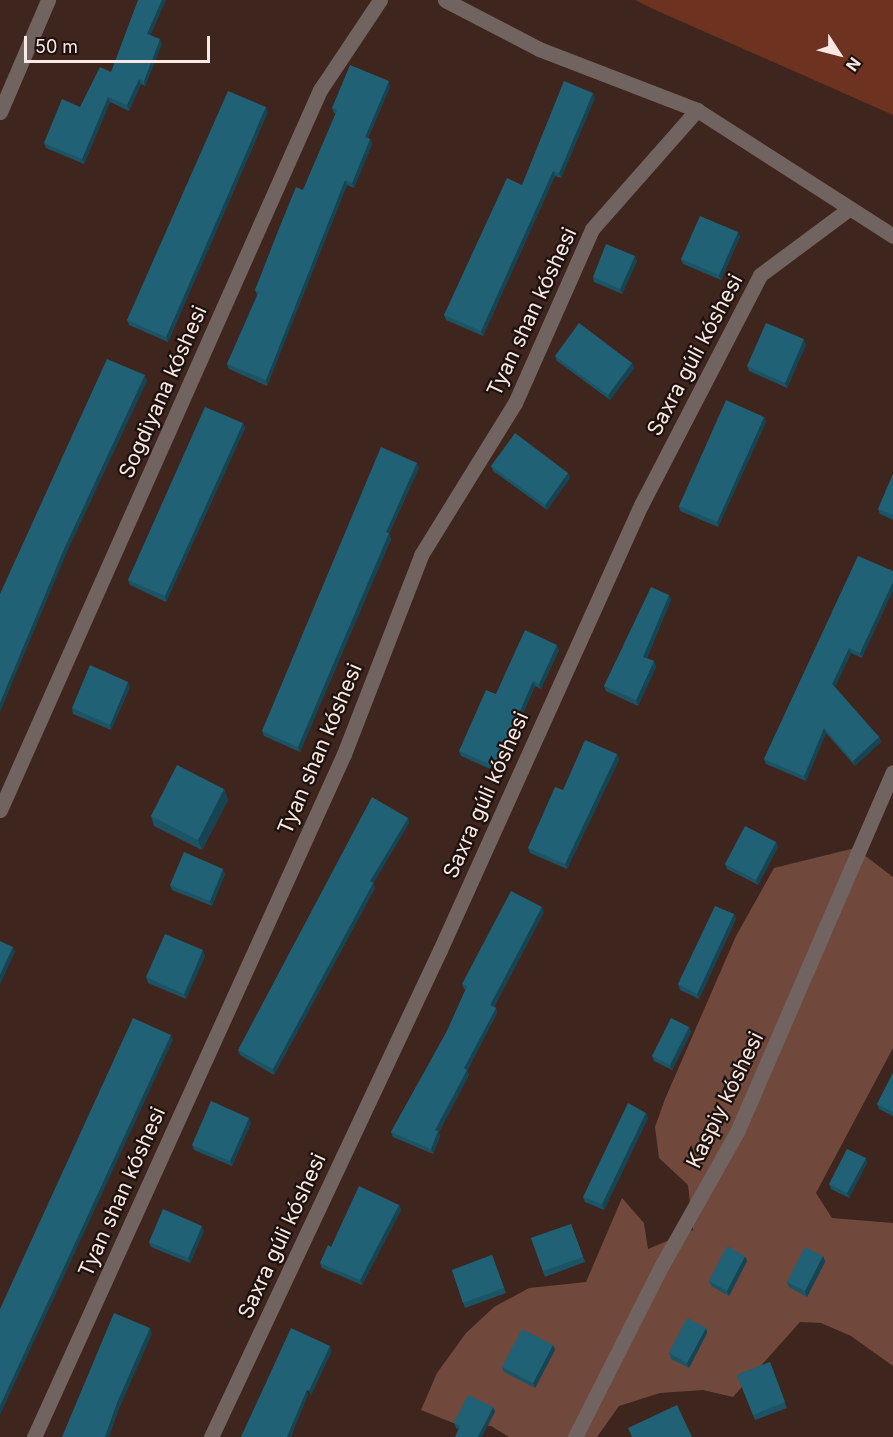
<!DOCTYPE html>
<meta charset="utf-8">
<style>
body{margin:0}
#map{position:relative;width:893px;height:1437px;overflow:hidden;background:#3e251e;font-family:Inter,sans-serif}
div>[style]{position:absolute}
.green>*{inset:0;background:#70483c}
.water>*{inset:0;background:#6e3221}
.minor>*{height:15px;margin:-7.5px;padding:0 7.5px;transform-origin:7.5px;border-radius:7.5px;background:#716460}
.wall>*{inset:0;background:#1c5365}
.shaded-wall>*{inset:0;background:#164452}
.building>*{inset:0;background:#206175}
span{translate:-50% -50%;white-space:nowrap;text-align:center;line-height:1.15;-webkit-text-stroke:4.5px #1d120e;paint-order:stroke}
.street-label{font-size:21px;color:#f9e8e3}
.north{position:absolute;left:809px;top:24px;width:60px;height:60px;-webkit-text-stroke:4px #1d120e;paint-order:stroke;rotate:126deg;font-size:16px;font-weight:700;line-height:24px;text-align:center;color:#f9e8e3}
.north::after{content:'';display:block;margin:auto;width:21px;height:27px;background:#f9e8e3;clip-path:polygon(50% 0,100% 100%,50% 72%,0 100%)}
.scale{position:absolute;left:24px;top:36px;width:186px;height:27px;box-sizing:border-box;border:3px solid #f9e8e3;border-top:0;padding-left:8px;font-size:18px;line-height:21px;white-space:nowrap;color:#f9e8e3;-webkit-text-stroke:4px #1d120e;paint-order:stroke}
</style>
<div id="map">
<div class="green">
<div style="clip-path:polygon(855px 848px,893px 877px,893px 1048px,816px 1193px,832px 1218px,893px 1223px,893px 1366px,851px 1336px,821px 1323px,800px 1322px,733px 1397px,703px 1390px,660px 1393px,619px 1406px,597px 1437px,509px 1437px,491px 1426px,453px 1423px,421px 1410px,437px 1373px,466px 1333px,494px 1307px,529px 1288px,586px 1282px,622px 1198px,644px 1223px,648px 1249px,693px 1230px,688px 1185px,659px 1158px,655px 1127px,665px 1099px,736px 936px,774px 868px)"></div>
</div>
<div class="water">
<div style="clip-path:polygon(635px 0,893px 0,893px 115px,651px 8px)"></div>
</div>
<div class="minor">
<div style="left:445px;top:0;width:106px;rotate:27.5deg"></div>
<div style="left:539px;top:49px;width:169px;rotate:21.1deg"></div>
<div style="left:697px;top:110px;width:233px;rotate:32.7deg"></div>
<div style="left:0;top:112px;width:122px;rotate:-66.8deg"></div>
<div style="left:0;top:810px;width:788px;rotate:-66.04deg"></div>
<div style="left:320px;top:90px;width:108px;rotate:-56.3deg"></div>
<div style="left:34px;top:1437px;width:750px;rotate:-65.59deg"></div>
<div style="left:344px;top:754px;width:213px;rotate:-68.8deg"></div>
<div style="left:421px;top:555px;width:179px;rotate:-58.3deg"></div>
<div style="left:515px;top:403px;width:190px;rotate:-66.1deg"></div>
<div style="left:592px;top:229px;width:159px;rotate:-48.6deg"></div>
<div style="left:211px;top:1437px;width:538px;rotate:-64.82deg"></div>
<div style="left:440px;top:950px;width:488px;rotate:-65.7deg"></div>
<div style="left:641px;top:505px;width:259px;rotate:-62.6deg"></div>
<div style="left:760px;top:275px;width:111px;rotate:-36.6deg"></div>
<div style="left:575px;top:1437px;width:193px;rotate:-63.2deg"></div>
<div style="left:662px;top:1265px;width:153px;rotate:-60.6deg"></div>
<div style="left:737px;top:1132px;width:392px;rotate:-66.6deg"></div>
</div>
<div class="wall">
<div style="clip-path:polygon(151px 35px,162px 44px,145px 86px,141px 84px,129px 111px,110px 102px,84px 164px,46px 148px,44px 143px,80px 107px,111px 72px)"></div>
<div style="clip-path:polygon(390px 87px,368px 138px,370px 139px,372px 144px,354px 188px,347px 185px,267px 386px,229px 369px,227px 364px,257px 295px,255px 290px,303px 190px,336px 114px,334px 113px,332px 108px)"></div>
<div style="clip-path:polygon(595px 98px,561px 178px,555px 176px,483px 336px,446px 320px,444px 315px,522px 185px)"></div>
<div style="clip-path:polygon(268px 112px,168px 342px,129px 325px,127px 320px)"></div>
<div style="clip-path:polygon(738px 232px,740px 237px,721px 280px,683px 264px,681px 259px)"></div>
<div style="clip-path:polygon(637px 261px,622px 294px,594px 282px,593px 277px)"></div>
<div style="clip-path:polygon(806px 345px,787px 388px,749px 371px,747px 366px)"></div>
<div style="clip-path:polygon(555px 356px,632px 363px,634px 368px,610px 400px,557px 361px)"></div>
<div style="clip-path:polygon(764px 417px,766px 422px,718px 527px,680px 511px,679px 506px)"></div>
<div style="clip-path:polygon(243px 423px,245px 428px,166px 602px,130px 585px,128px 580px)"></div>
<div style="clip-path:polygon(491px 466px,568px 473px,570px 478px,547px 510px,493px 471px)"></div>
<div style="clip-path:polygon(419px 468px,389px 534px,391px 539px,300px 752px,264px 736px,262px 731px)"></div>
<div style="clip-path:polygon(893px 474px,893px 520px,880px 514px,878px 509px)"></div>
<div style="clip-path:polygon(858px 556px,862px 658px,851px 653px,835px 687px,879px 737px,881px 742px,855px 766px,826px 733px,806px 781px,766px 764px,764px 759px)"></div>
<div style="clip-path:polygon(669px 595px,671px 600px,647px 658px,654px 661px,656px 667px,638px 706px,606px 691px,604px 686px)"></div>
<div style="clip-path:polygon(559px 650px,541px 689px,535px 686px,497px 772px,461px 756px,459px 751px,496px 694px)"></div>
<div style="clip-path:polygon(130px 687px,111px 730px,73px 714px,72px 708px)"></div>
<div style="clip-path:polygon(617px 754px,619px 760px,567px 869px,530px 853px,528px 848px)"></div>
<div style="clip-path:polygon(224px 789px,228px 800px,202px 850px,154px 826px,151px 816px)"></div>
<div style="clip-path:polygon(408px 818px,409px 823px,373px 883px,375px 888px,274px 1075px,240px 1055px,238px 1050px)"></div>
<div style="clip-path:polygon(776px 842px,778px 847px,758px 885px,727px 869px,725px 864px)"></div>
<div style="clip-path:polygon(225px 874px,212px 906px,172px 890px,170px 885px)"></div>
<div style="clip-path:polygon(544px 912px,494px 1007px,496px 1008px,497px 1013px,467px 1071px,469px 1075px,439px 1132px,440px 1137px,433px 1154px,393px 1137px,391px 1132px,447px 1031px,466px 990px,464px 989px,462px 984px)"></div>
<div style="clip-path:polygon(734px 914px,736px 919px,699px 999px,680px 990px,678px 984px)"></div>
<div style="clip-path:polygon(205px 956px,186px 999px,148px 983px,146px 977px)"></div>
<div style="clip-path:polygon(689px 1027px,691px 1032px,672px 1070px,654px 1061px,652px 1056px)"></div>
<div style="clip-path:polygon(893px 1073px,893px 1116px,879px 1109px,877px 1104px)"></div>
<div style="clip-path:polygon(648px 1118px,604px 1210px,585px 1202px,583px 1197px)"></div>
<div style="clip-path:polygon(251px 1123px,232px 1166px,194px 1150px,192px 1145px)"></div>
<div style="clip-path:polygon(866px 1158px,867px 1163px,849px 1198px,831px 1189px,829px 1184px)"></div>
<div style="clip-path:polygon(399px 1205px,401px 1210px,362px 1285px,322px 1268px,320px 1263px,331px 1247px)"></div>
<div style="clip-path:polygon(571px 1224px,585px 1262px,545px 1277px,531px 1238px)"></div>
<div style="clip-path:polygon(204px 1231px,190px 1263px,151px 1247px,149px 1242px)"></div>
<div style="clip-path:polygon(492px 1255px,506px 1293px,465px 1308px,452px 1270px)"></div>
<div style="clip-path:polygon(823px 1256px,825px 1262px,807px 1297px,789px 1287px,787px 1282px)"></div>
<div style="clip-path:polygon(747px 1261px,729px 1296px,711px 1286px,709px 1281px)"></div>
<div style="clip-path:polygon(706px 1328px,707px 1333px,689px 1368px,671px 1359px,669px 1353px)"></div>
<div style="clip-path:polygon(553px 1345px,555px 1350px,535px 1388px,504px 1372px,502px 1367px)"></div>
<div style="clip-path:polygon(770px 1362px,787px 1408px,755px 1420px,737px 1375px)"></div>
<div style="clip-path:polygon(493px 1407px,495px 1412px,458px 1429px,456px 1428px,454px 1423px)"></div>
</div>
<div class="shaded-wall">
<div style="clip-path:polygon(162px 0,166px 0,149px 39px,147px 34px)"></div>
<div style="clip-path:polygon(160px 39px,162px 44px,145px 86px,144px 81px)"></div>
<div style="clip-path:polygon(139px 79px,141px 84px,129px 111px,127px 105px)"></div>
<div style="clip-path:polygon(389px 81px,390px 87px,366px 142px,365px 137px)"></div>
<div style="clip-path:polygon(593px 93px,595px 98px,561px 178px,559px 173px)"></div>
<div style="clip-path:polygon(108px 97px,110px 102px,84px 164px,82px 159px)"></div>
<div style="clip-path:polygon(266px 107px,268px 112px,168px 342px,166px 337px)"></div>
<div style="clip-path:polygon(370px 139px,372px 144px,354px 188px,352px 183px)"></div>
<div style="clip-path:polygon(553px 171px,555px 176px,483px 336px,481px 331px)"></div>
<div style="clip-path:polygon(345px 180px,347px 185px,267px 386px,266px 380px)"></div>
<div style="clip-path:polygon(738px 232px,740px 237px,721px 280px,719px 275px)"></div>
<div style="clip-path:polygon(635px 256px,637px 261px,622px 294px,620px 289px)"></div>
<div style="clip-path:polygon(804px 339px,806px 345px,787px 388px,785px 383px)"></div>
<div style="clip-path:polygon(632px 363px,634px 368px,610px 400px,608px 395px)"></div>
<div style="clip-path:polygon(145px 375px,147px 381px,67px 552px,0 712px,0 703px,65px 547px)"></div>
<div style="clip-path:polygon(764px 417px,766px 422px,718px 527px,717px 522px)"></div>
<div style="clip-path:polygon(243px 423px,245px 428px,166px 602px,165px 596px)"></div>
<div style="clip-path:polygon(417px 463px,419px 468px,389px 534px,391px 539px,300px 752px,298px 747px,386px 532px)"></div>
<div style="clip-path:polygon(568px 473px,570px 478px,547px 510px,545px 505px)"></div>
<div style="clip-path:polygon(893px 582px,893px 591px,862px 658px,860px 653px)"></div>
<div style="clip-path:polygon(669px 595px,671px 600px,645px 662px,643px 657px)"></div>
<div style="clip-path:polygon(557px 645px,559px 650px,541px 689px,539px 684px)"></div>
<div style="clip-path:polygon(849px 648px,851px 653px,834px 689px,832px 684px)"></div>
<div style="clip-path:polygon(654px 661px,656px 667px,638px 706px,636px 700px)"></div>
<div style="clip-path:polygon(533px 681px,535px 686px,497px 772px,496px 767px)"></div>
<div style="clip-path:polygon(128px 682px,130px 687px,111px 730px,110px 725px)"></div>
<div style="clip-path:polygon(824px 728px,826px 733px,806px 781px,804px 776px)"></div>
<div style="clip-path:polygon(879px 737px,881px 742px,855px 766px,853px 761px)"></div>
<div style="clip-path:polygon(617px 754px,619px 760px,567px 869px,565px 864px)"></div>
<div style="clip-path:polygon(224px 789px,228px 800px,202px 850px,198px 840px)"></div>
<div style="clip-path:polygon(408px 818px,409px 823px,372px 886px,370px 881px)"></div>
<div style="clip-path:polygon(776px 842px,778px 847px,758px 885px,756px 880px)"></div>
<div style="clip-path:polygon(223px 869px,225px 874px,212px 906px,210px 901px)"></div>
<div style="clip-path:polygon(373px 883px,375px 888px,274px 1075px,273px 1069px)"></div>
<div style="clip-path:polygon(542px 907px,544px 912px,492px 1010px,490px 1005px)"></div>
<div style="clip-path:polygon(734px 914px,736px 919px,699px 999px,697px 994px)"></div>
<div style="clip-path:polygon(13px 947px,15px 952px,0 985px,0 975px)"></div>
<div style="clip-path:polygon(203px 950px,205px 956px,186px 999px,184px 994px)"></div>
<div style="clip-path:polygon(496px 1008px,497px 1013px,467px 1071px,469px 1075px,439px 1132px,440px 1137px,433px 1154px,431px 1149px,435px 1130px,464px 1068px)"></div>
<div style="clip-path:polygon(689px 1027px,691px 1032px,672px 1070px,670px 1065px)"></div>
<div style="clip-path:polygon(171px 1035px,173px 1040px,0 1415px,0 1406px)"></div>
<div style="clip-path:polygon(646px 1113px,648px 1118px,604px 1210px,602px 1204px)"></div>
<div style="clip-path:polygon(249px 1118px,251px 1123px,232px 1166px,230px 1161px)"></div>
<div style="clip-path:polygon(866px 1158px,867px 1163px,849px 1198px,847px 1193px)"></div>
<div style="clip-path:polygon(399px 1205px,401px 1210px,362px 1285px,360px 1280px)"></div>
<div style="clip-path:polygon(202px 1226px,204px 1231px,190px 1263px,188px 1258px)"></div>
<div style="clip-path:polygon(745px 1256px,747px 1261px,729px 1296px,727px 1291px)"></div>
<div style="clip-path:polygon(823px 1256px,825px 1262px,807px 1297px,805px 1291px)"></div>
<div style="clip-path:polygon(150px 1328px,152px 1334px,119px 1409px,109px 1437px,105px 1437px,117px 1403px)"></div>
<div style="clip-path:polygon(706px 1328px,707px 1333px,689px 1368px,687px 1363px)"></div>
<div style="clip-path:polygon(553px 1345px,555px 1350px,535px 1388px,533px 1383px)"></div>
<div style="clip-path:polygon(330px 1346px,332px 1351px,311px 1396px,309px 1391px)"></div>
<div style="clip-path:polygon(307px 1390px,308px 1395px,291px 1437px,287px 1437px)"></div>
<div style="clip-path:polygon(493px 1407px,495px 1412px,482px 1437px,478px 1437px)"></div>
</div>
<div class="building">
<div style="clip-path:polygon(138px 0,162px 0,147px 34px,160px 39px,144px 81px,139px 79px,127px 105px,108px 97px,82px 159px,44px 143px,62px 99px,80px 107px,100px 67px,111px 72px)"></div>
<div style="clip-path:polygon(350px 65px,389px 81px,365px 137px,370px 139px,352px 183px,345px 180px,266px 380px,227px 364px,259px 292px,255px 290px,278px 231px,296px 187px,303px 190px,337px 110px,332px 108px)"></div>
<div style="clip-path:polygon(564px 81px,593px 93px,559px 173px,553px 171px,481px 331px,444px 315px,507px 178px,522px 185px)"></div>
<div style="clip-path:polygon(228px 91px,266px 107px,166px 337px,127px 320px)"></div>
<div style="clip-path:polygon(700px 216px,738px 232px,719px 275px,681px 259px)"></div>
<div style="clip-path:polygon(606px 244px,635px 256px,620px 289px,593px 277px)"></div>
<div style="clip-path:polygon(579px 323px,632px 363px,608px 395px,555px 356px)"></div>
<div style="clip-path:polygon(766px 323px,804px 339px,785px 383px,747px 366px)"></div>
<div style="clip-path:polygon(107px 359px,145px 375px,65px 547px,0 703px,0 594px)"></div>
<div style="clip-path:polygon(726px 400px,764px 417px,717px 522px,679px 506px)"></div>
<div style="clip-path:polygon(205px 407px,243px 423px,165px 596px,128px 580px)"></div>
<div style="clip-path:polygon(515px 433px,568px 473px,545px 505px,491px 466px)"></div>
<div style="clip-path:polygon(381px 447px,417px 463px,386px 532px,389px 533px,298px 747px,262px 731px)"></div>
<div style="clip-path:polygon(893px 474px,893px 515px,878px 509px)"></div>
<div style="clip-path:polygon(858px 556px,893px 571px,893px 582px,860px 653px,849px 648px,832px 684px,879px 737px,853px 761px,824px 728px,804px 776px,764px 759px)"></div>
<div style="clip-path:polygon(651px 587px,669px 595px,643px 657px,654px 661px,636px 700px,604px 686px)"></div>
<div style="clip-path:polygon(525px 630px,557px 645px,539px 684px,533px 681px,496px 767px,459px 751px,486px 690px,496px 694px)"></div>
<div style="clip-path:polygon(90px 665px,128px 682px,110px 725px,72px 708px)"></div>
<div style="clip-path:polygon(585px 740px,617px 754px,565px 864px,528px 848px,555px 787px,563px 790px)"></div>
<div style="clip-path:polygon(177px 765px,224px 789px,198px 840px,151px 816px)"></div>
<div style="clip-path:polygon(372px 797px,408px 818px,370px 881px,373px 883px,273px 1069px,238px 1050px)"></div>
<div style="clip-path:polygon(745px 826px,776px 842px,756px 880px,725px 864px)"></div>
<div style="clip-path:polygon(184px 852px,223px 869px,210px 901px,170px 885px)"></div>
<div style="clip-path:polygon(511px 891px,542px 907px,490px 1005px,496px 1008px,464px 1068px,467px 1070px,435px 1130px,438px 1131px,431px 1149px,391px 1132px,447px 1031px,467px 986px,462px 984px)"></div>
<div style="clip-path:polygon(715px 906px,734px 914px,697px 994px,678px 984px)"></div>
<div style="clip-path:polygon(165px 934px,203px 950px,184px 994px,146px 977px)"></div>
<div style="clip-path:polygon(0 941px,13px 947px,0 975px)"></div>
<div style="clip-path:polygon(133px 1018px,171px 1035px,0 1406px,0 1309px)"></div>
<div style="clip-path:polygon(671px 1018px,689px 1027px,670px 1065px,652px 1056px)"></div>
<div style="clip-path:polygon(893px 1073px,893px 1112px,877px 1104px)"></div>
<div style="clip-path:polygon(211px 1101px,249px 1118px,230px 1161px,192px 1145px)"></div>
<div style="clip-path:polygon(628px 1103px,646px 1113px,602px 1204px,583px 1197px)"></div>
<div style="clip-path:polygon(847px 1149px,866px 1158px,847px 1193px,829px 1184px)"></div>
<div style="clip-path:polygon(359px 1186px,399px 1205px,360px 1280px,320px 1263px,328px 1245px,331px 1247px)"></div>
<div style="clip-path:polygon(163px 1209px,202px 1226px,188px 1258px,149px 1242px)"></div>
<div style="clip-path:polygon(571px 1224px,583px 1257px,543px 1271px,531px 1238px)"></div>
<div style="clip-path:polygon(727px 1246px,745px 1256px,727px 1291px,709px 1281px)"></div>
<div style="clip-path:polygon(805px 1247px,823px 1256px,805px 1291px,787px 1282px)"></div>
<div style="clip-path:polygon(492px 1255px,504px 1288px,463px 1303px,452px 1270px)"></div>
<div style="clip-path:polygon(114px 1313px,150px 1328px,117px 1403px,105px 1437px,62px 1437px)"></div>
<div style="clip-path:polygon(687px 1318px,706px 1328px,687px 1363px,669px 1353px)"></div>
<div style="clip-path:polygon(291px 1328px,330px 1346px,309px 1391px,307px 1390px,287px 1437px,241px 1437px)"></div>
<div style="clip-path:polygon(522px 1329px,553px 1345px,533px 1383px,502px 1367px)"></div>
<div style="clip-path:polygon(770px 1362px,785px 1402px,753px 1415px,737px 1375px)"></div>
<div style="clip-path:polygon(468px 1395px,493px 1407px,478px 1437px,455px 1437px,460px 1426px,454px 1423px)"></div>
<div style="clip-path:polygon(677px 1405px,692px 1437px,632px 1437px,628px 1428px)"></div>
</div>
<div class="street-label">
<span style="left:532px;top:312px;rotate:-65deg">Tyan shan kóshesi</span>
<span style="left:695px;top:355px;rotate:-62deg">Saxra gúli kóshesi</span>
<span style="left:163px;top:392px;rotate:-66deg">Sogdiyana kóshesi</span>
<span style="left:320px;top:749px;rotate:-67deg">Tyan shan kóshesi</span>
<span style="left:486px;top:795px;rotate:-66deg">Saxra gúli kóshesi</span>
<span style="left:725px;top:1100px;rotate:-64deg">Kaspiy kóshesi</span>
<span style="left:122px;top:1192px;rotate:-66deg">Tyan shan kóshesi</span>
<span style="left:282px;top:1236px;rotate:-65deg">Saxra gúli kóshesi</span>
</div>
<div class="north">N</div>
<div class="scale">50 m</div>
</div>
